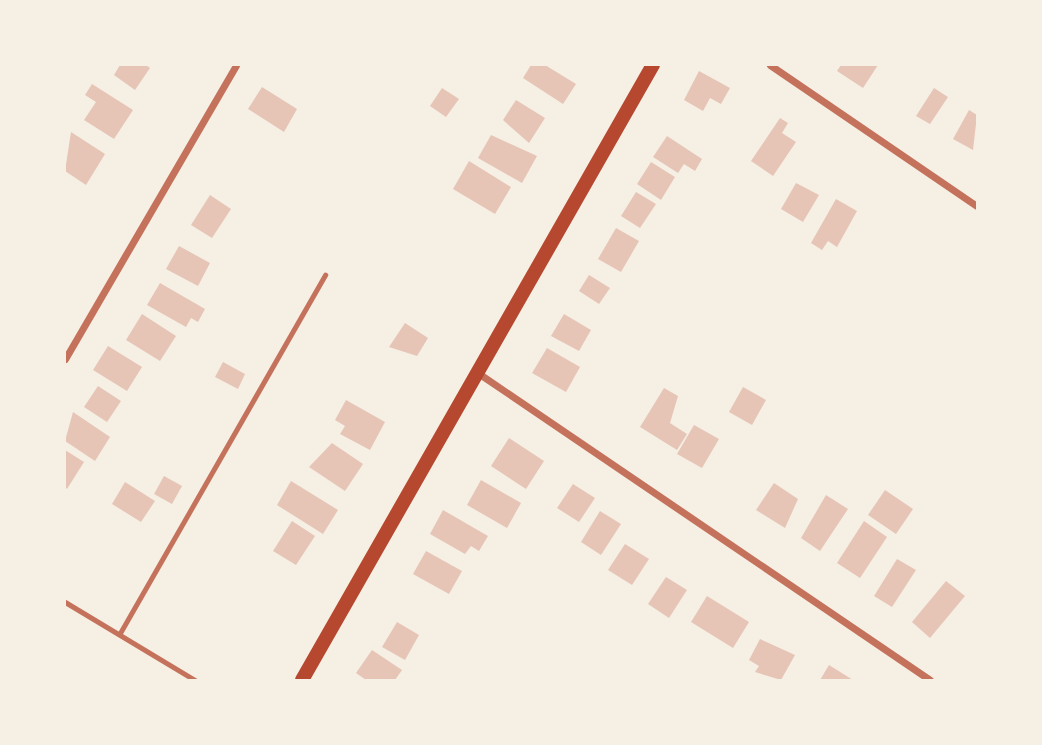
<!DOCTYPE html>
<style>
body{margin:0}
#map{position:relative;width:1042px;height:745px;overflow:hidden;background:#f6efe4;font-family:Raleway,sans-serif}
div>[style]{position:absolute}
.building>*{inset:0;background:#e6c5b7}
.service>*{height:5px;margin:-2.5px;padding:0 2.5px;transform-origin:2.5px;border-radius:2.5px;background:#c5725c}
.minor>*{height:7px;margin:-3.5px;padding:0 3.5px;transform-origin:3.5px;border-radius:3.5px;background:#c5725c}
.secondary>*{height:14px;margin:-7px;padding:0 7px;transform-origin:7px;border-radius:7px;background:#b5482f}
span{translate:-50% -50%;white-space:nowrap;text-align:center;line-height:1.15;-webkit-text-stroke:5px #f6efe4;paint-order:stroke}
.frame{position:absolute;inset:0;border:66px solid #f6efe4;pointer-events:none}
</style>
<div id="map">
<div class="building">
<div style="clip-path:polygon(120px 65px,146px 65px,150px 68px,135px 90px,114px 75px)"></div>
<div style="clip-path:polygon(531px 65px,545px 65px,576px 84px,563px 104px,523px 78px)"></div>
<div style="clip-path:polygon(841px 65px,878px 65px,863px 88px,837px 71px)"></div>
<div style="clip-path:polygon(699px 71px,730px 88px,721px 104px,710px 98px,703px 111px,684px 100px)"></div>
<div style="clip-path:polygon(92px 84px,133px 110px,114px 139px,84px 120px,96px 102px,85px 95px)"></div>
<div style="clip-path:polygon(262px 87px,297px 109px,284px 132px,248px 109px)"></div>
<div style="clip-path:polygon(442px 88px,459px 99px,446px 117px,430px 106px)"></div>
<div style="clip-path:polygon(934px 88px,948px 97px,930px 124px,916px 116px)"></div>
<div style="clip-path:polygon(516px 100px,545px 118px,529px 143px,503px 120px)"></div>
<div style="clip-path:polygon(969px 110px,977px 115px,973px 150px,953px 139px)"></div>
<div style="clip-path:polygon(780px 118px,788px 123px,782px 133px,796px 142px,773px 176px,751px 161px)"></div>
<div style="clip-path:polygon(71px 132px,105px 154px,86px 185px,65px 171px)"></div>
<div style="clip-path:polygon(491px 135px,537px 156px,522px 183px,478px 158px)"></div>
<div style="clip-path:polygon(667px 136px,702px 159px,695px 171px,684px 164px,678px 173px,653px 157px)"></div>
<div style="clip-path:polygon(469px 161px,511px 187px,495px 214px,453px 189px)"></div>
<div style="clip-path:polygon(651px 162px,675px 177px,661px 200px,637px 184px)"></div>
<div style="clip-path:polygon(796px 183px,819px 195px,803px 222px,781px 209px)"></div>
<div style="clip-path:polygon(636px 192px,656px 204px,640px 228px,621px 216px)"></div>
<div style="clip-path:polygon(210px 195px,231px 209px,212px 238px,191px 225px)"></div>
<div style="clip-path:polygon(836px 199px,857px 211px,837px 247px,828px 241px,822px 250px,811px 243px)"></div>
<div style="clip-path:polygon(616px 228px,639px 241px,621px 272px,598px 259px)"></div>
<div style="clip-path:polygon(179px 246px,210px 263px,198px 286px,166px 269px)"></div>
<div style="clip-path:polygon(589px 275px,610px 288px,599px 304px,579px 291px)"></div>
<div style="clip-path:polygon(160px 283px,205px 309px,198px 322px,191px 318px,186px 327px,147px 305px)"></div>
<div style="clip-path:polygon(142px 314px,176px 336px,160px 361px,126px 340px)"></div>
<div style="clip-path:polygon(564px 314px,591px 330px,579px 351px,551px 336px)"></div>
<div style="clip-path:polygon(405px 323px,428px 338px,417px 356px,389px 347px)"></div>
<div style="clip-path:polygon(108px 346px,142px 367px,127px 391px,93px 370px)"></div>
<div style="clip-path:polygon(547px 348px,580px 367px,566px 392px,532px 373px)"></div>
<div style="clip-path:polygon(223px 362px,245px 374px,238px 389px,215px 377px)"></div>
<div style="clip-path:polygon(98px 386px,121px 401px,107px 422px,84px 407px)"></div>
<div style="clip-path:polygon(743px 387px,766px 400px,752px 425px,729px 412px)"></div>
<div style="clip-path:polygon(664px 388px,678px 396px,670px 423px,687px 434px,677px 450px,640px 427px)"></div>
<div style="clip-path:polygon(346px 400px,385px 422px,370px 450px,340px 434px,345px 426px,335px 420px)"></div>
<div style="clip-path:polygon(73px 412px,110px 437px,95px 461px,65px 441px)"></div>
<div style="clip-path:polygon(694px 425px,719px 439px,702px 468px,677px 454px)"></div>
<div style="clip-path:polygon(509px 438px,544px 461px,526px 489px,491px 466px)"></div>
<div style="clip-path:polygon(332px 443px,363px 464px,345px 491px,309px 467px)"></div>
<div style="clip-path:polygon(65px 450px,84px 462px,67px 489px,65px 487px)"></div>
<div style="clip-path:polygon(164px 476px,182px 486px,172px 504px,154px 494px)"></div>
<div style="clip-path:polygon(481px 480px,521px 503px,507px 528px,467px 505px)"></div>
<div style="clip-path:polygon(291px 481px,338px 510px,323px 534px,277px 505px)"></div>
<div style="clip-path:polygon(125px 482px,155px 501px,141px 522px,112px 504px)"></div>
<div style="clip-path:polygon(774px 483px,798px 499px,785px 528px,756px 510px)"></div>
<div style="clip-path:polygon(573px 484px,595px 498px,579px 522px,557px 508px)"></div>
<div style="clip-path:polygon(885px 490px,913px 509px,896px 534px,868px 515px)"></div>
<div style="clip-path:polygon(826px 495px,848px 509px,820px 551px,801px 538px)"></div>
<div style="clip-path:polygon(443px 510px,488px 536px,479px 551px,471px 546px,465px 554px,430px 534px)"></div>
<div style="clip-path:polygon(600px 511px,621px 524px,601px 555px,581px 542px)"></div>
<div style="clip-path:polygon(292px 521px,315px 536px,296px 565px,273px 551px)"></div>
<div style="clip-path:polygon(864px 521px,887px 537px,860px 578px,837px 563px)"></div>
<div style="clip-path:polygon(625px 544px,649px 559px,632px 585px,608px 570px)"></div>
<div style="clip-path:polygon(426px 551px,462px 571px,449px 594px,413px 574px)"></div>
<div style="clip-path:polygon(897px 559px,916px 570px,892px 607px,874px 596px)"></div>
<div style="clip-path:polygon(666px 577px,687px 590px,669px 618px,648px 604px)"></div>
<div style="clip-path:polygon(946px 581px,965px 596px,930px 638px,912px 622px)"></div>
<div style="clip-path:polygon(707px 596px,749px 622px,733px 648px,691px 622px)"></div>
<div style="clip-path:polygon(397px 622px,419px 635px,405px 660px,382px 647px)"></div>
<div style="clip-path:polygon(760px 639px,795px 655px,781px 680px,755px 672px,759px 666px,749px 660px)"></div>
<div style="clip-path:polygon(372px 650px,402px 670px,395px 680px,366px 680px,356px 673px)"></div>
<div style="clip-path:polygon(829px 665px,853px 680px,820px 680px)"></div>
</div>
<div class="service">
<div style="left:65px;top:602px;width:152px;rotate:31deg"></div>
<div style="left:120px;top:633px;width:413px;rotate:-60.2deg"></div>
</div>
<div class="minor">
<div style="left:770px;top:65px;width:250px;rotate:34.3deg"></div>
<div style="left:65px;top:359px;width:340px;rotate:-59.8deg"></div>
<div style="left:478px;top:373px;width:546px;rotate:34.18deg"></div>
</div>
<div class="secondary">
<div style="left:302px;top:680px;width:708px;rotate:-60.29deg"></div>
</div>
<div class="frame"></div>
</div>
